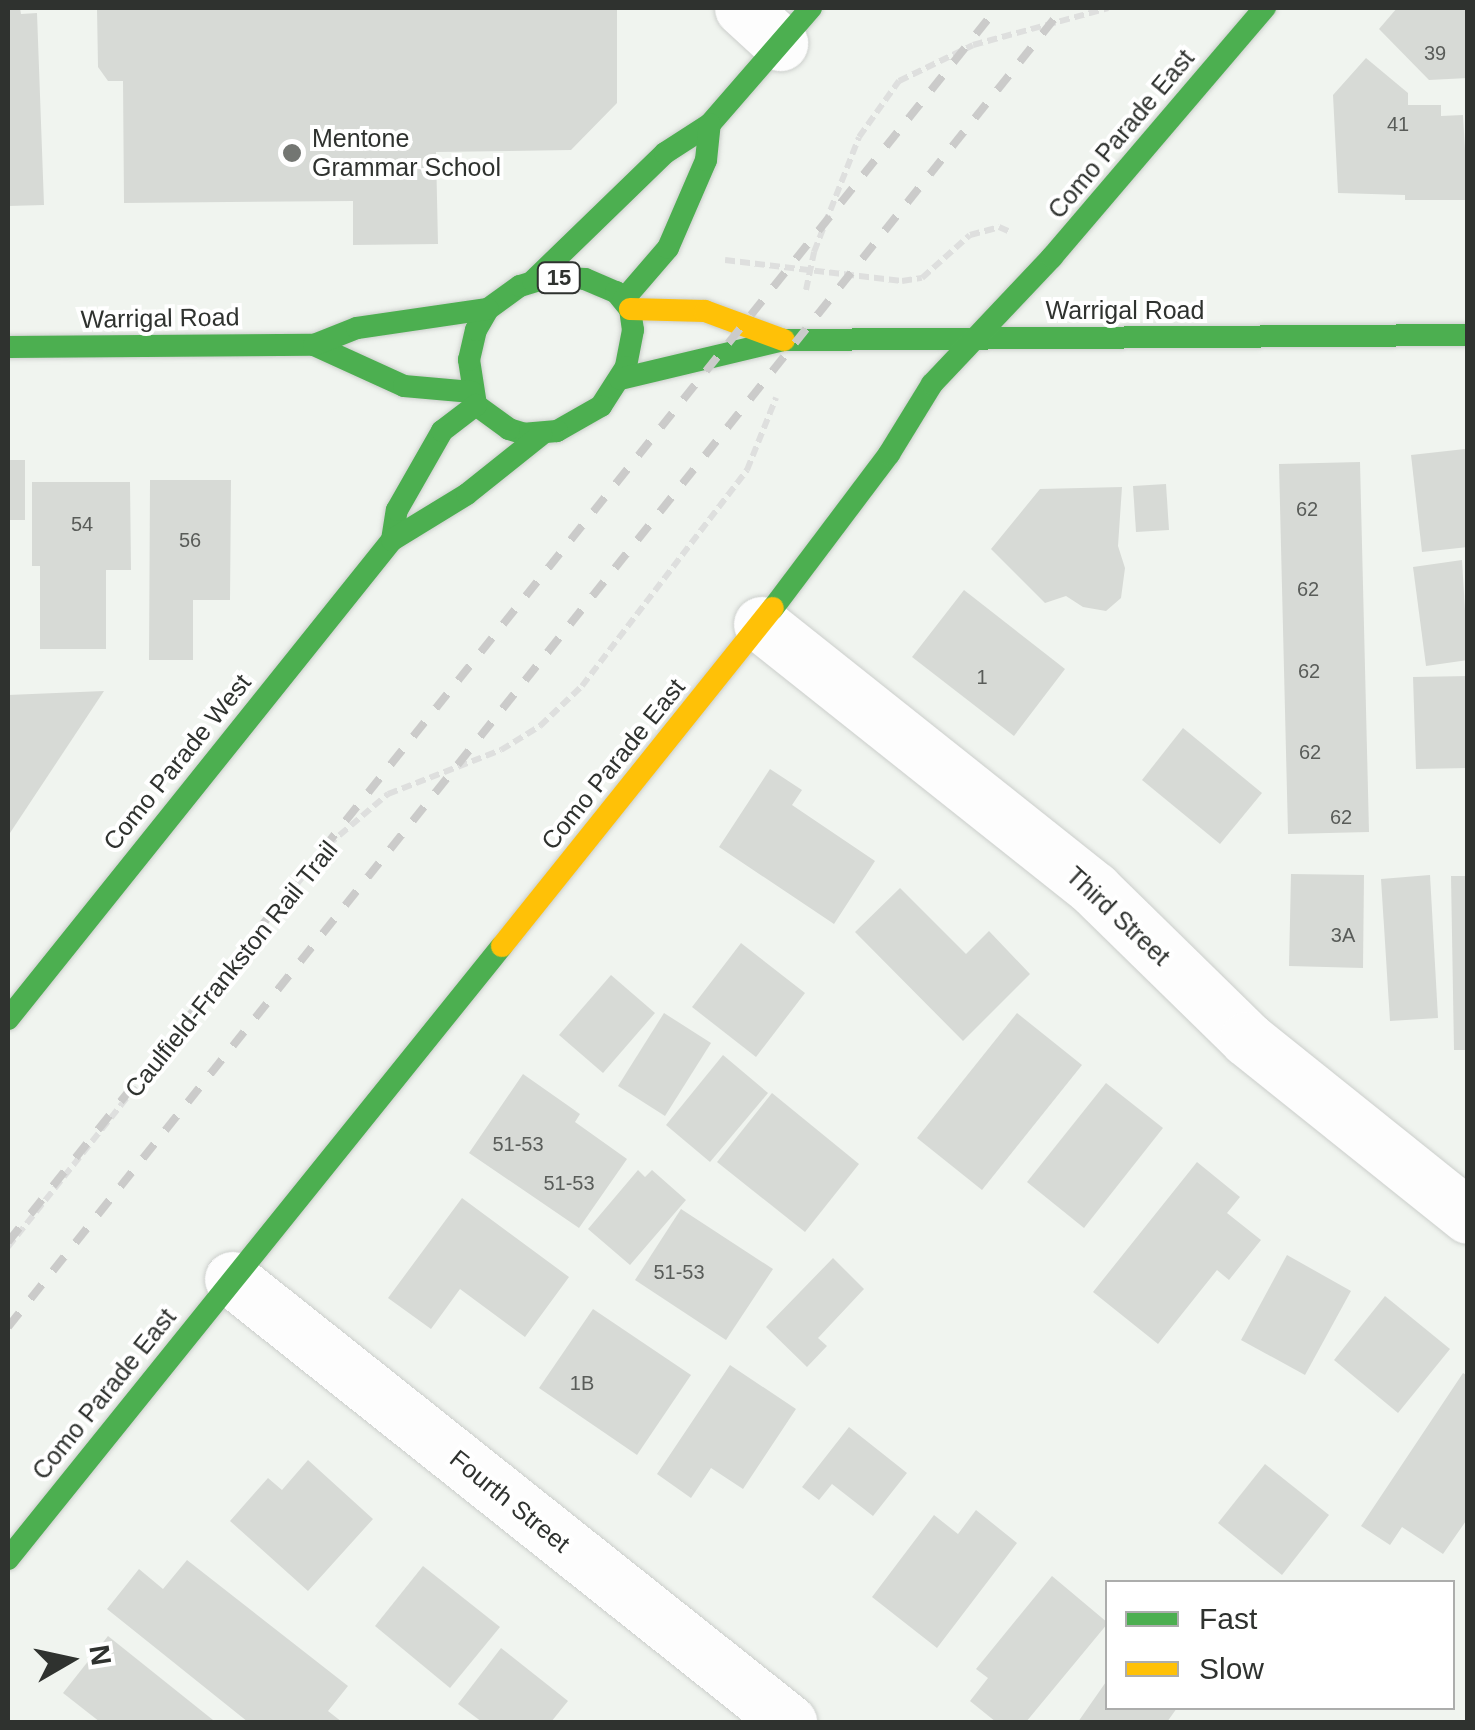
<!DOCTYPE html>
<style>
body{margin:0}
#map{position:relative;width:1475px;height:1730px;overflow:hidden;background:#f0f4ef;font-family:Arial,sans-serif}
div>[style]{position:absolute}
.building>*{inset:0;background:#d7dad6}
.path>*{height:6px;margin-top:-3px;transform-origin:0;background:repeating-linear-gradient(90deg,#dedfde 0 10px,transparent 0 15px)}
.roads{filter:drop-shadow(0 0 2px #cbcecb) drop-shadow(0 0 2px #cbcecb)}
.street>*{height:55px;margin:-27.5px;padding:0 27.5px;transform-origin:27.5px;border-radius:27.5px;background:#fdfdfd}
.fast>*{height:22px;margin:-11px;padding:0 11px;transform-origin:11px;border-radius:11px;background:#4caf50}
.slow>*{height:22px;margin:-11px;padding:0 11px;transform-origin:11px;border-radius:11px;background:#ffc107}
.rail>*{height:8px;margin-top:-4px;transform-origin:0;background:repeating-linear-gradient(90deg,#cbcbca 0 18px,transparent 0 36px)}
.dots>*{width:28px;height:28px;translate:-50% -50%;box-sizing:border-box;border:5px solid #fff;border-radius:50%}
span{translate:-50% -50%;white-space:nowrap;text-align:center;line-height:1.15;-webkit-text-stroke:8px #fff;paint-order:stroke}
.number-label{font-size:20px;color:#595c59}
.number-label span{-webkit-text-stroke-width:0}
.shield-label span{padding:2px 8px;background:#fff;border:2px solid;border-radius:8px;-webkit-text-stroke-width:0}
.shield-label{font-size:22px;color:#2f322f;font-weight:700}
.street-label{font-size:25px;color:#2f322f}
.poi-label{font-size:25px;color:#2f322f}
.left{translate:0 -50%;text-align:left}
.frame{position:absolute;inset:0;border:10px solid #2f322f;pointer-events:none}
.legend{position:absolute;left:1105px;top:1580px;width:350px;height:130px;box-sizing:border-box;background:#fff;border:2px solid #acadac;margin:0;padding:12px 18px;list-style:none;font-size:30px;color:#2f322f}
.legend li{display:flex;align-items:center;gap:20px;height:50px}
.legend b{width:50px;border:2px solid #acadac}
.north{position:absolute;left:20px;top:1610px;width:100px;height:100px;-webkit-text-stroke:8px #fff;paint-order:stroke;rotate:81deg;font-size:28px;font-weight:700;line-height:40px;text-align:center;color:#2f322f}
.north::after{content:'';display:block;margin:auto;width:35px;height:45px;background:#2f322f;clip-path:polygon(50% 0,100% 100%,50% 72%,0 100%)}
</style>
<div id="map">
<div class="building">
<div style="clip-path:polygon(8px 8px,20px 8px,21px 14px,37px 13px,44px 205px,8px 206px)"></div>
<div style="clip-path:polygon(97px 8px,617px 8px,617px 103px,571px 150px,436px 152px,438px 244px,353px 245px,353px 201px,124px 203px,123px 81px,108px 81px,98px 67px)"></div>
<div style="clip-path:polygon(1397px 8px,1468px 8px,1468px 78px,1429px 80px,1379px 29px)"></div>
<div style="clip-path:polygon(1366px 58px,1408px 93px,1408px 105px,1441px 105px,1441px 116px,1463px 115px,1468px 200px,1405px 200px,1405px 195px,1338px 193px,1333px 95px)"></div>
<div style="clip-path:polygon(1465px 449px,1468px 547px,1422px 552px,1411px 455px)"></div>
<div style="clip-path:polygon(8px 460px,25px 460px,25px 520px,8px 520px)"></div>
<div style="clip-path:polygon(1360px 462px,1369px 832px,1288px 834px,1279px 464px)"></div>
<div style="clip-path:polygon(150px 480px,231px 480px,230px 600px,193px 600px,193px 660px,149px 660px)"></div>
<div style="clip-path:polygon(32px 482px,130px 482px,131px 570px,106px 570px,106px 649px,40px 649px,40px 566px,32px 566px)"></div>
<div style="clip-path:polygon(1166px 484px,1169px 530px,1136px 532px,1133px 486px)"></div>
<div style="clip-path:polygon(1122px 487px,1118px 546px,1125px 568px,1121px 598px,1106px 611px,1083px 607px,1066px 596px,1045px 603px,991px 549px,1040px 489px)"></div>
<div style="clip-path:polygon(1462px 560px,1468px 660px,1426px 666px,1413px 567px)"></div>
<div style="clip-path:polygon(964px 590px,1065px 669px,1014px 736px,912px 657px)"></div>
<div style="clip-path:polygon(1468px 676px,1468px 768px,1416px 769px,1413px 677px)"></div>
<div style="clip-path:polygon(104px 691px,8px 836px,8px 695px)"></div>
<div style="clip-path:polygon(1183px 728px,1262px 793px,1220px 844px,1142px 780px)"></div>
<div style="clip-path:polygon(770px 769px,802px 790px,792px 805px,875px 861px,834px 924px,719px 847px)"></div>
<div style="clip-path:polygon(1291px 874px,1364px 875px,1363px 968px,1289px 966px)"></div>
<div style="clip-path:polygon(1430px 875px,1438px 1018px,1390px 1021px,1381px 879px)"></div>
<div style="clip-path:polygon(1451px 876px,1468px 876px,1468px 1050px,1454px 1050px)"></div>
<div style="clip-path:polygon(900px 888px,966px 954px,989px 931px,1030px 974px,963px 1041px,855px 932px)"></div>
<div style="clip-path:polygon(741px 943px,805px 993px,756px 1057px,692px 1007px)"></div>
<div style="clip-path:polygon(611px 975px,655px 1013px,603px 1073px,559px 1035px)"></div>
<div style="clip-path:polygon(664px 1013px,711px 1043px,665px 1116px,618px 1086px)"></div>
<div style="clip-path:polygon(1017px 1013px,1082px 1065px,982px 1190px,917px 1138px)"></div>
<div style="clip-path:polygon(723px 1055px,768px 1093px,710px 1162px,666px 1125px)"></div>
<div style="clip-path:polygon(523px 1074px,580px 1114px,575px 1122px,627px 1159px,579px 1228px,469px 1153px)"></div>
<div style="clip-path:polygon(1106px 1083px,1163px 1128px,1084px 1228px,1027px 1182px)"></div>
<div style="clip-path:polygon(772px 1093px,859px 1164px,805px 1232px,717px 1162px)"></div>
<div style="clip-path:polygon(1197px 1162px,1240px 1197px,1227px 1213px,1261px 1240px,1229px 1280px,1217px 1270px,1158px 1344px,1093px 1292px)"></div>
<div style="clip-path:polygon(638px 1170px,645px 1177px,652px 1170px,686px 1200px,630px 1265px,588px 1229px)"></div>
<div style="clip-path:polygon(462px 1198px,569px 1277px,525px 1337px,460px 1289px,431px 1329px,388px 1298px)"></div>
<div style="clip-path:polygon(681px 1209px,773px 1269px,726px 1340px,635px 1280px)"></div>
<div style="clip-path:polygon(1287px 1255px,1351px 1291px,1305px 1375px,1241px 1340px)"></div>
<div style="clip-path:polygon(833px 1258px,864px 1289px,818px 1338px,827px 1346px,807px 1367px,766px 1327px)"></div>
<div style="clip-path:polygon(1385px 1296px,1450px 1349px,1398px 1413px,1334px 1360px)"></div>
<div style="clip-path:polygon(593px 1309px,691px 1375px,637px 1455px,539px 1388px)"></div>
<div style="clip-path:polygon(730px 1365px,796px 1409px,743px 1489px,711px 1468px,691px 1498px,657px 1474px)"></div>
<div style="clip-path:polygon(1463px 1373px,1468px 1376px,1468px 1518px,1443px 1554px,1402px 1527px,1390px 1545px,1361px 1526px)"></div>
<div style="clip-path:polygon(849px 1427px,907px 1473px,873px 1516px,832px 1484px,819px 1500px,802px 1487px)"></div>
<div style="clip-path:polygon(308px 1460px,373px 1519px,308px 1591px,230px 1521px,268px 1478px,282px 1490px)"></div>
<div style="clip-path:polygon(1265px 1464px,1329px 1515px,1282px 1575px,1218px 1523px)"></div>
<div style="clip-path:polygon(976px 1510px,1017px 1543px,937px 1648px,872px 1597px,934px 1515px,958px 1534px)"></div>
<div style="clip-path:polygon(187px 1560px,348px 1686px,328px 1711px,342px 1722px,248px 1722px,107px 1609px,139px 1569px,163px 1589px)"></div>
<div style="clip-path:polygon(423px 1566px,500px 1627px,450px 1688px,375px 1626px)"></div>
<div style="clip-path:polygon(1052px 1576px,1108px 1623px,1026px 1722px,996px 1722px,970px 1701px,988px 1678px,976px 1669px)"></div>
<div style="clip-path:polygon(108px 1636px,213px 1720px,212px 1722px,100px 1722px,63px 1693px)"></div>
<div style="clip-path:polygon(501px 1648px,568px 1701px,551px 1722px,482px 1722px,458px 1704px)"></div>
<div style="clip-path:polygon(1108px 1679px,1108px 1708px,1177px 1708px,1167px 1722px,1078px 1722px)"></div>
</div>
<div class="path">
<div style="left:725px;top:260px;width:178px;rotate:6.8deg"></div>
<div style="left:902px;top:281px;width:20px;rotate:-9deg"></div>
<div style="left:922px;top:278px;width:64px;rotate:-41.9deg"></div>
<div style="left:970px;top:235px;width:30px;rotate:-15deg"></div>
<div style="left:999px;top:227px;width:10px;rotate:24deg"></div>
<div style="left:806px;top:290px;width:39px;rotate:-78deg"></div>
<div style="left:814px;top:252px;width:123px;rotate:-68.6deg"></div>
<div style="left:859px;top:137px;width:69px;rotate:-54.5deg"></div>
<div style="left:899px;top:81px;width:82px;rotate:-25.9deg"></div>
<div style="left:973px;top:45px;width:140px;rotate:-15.3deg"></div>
<div style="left:8px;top:1247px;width:514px;rotate:-51.48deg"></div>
<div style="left:328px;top:845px;width:79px;rotate:-40.4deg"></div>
<div style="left:388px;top:794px;width:121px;rotate:-21.3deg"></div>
<div style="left:501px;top:750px;width:46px;rotate:-31.6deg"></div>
<div style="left:540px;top:726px;width:58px;rotate:-43.6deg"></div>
<div style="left:582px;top:686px;width:272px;rotate:-52.6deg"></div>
<div style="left:747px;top:470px;width:78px;rotate:-68.1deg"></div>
</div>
<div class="roads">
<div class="street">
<div style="left:742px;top:8px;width:52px;rotate:42.6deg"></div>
<div style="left:761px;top:624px;width:426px;rotate:38.5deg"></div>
<div style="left:1094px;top:889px;width:214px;rotate:44.4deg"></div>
<div style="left:1247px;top:1039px;width:283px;rotate:38.7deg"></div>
<div style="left:232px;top:1279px;width:712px;rotate:38.5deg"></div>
</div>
<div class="fast">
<div style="left:549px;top:277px;width:36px;rotate:3deg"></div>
<div style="left:585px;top:279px;width:34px;rotate:23deg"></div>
<div style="left:616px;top:292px;width:22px;rotate:51deg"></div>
<div style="left:630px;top:309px;width:21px;rotate:82deg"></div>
<div style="left:633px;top:330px;width:38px;rotate:101deg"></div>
<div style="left:626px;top:367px;width:46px;rotate:122.7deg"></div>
<div style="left:601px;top:406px;width:51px;rotate:150.4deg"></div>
<div style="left:557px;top:431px;width:32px;rotate:175deg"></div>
<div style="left:525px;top:434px;width:17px;rotate:-163deg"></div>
<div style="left:509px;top:429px;width:41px;rotate:-144deg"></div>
<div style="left:476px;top:405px;width:46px;rotate:-98.8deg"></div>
<div style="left:469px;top:360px;width:31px;rotate:-77deg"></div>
<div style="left:476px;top:330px;width:24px;rotate:-60deg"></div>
<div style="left:488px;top:309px;width:39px;rotate:-36deg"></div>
<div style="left:520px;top:286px;width:30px;rotate:-17deg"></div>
<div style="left:533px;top:281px;width:184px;rotate:-44.1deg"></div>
<div style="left:665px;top:153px;width:54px;rotate:-32.8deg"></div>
<div style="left:710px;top:124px;width:154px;rotate:-49deg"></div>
<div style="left:624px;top:299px;width:67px;rotate:-49.2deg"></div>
<div style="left:668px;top:248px;width:96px;rotate:-66.6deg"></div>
<div style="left:706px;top:160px;width:36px;rotate:-84deg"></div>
<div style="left:314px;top:345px;width:99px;rotate:24.5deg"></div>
<div style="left:404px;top:386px;width:68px;rotate:5deg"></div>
<div style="left:8px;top:347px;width:306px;rotate:-0.4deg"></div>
<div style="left:314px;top:345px;width:46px;rotate:-21.6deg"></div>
<div style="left:357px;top:328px;width:132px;rotate:-8.3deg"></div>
<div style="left:620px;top:379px;width:169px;rotate:-13.4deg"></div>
<div style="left:784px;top:340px;width:684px;rotate:-0.42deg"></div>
<div style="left:392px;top:540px;width:30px;rotate:-81deg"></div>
<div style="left:397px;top:510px;width:91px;rotate:-60.3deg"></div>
<div style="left:442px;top:431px;width:43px;rotate:-37.4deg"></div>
<div style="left:773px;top:608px;width:193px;rotate:-53deg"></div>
<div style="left:889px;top:454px;width:82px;rotate:-58.4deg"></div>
<div style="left:932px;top:384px;width:175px;rotate:-46.6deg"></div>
<div style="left:1052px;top:257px;width:328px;rotate:-49.5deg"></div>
<div style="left:8px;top:1019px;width:614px;rotate:-51.28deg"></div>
<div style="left:392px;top:540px;width:88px;rotate:-31.5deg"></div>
<div style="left:467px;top:494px;width:95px;rotate:-38.6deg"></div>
<div style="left:8px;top:1559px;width:787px;rotate:-51.14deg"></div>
</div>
<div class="slow">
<div style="left:630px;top:309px;width:75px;rotate:1.5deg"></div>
<div style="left:705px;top:311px;width:84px;rotate:20.2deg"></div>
<div style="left:502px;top:946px;width:433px;rotate:-51.3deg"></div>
</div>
</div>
<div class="rail">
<div style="left:8px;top:1242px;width:1581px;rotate:-51.29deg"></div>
<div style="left:8px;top:1327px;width:1689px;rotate:-51.35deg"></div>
</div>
<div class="dots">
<div style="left:292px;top:153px;background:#737672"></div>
</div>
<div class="number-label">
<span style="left:1435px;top:53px">39</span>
<span style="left:1398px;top:124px">41</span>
<span style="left:1307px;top:509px">62</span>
<span style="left:82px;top:524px">54</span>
<span style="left:190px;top:540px">56</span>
<span style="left:1308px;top:589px">62</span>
<span style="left:1309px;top:671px">62</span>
<span style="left:982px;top:677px">1</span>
<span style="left:1310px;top:752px">62</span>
<span style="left:1341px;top:817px">62</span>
<span style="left:1343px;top:935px">3A</span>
<span style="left:518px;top:1144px">51-53</span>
<span style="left:569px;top:1183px">51-53</span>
<span style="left:679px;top:1272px">51-53</span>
<span style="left:582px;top:1383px">1B</span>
</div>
<div class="shield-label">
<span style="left:559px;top:278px">15</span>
</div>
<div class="street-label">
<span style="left:1121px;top:134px;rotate:-50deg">Como Parade East</span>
<span style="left:1125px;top:310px">Warrigal Road</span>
<span style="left:160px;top:318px;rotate:-1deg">Warrigal Road</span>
<span style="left:177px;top:762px;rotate:-51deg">Como Parade West</span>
<span style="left:613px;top:764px;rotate:-51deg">Como Parade East</span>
<span style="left:1118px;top:916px;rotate:43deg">Third Street</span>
<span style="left:231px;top:969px;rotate:-51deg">Caulfield-Frankston Rail Trail</span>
<span style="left:104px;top:1394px;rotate:-51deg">Como Parade East</span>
<span style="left:510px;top:1501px;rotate:39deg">Fourth Street</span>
</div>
<div class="poi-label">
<span class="left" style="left:312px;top:153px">Mentone<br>Grammar School</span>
</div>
<div class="frame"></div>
<ul class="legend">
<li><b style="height:12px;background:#4caf50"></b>Fast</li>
<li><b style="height:12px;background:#ffc107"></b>Slow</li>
</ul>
<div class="north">N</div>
</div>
